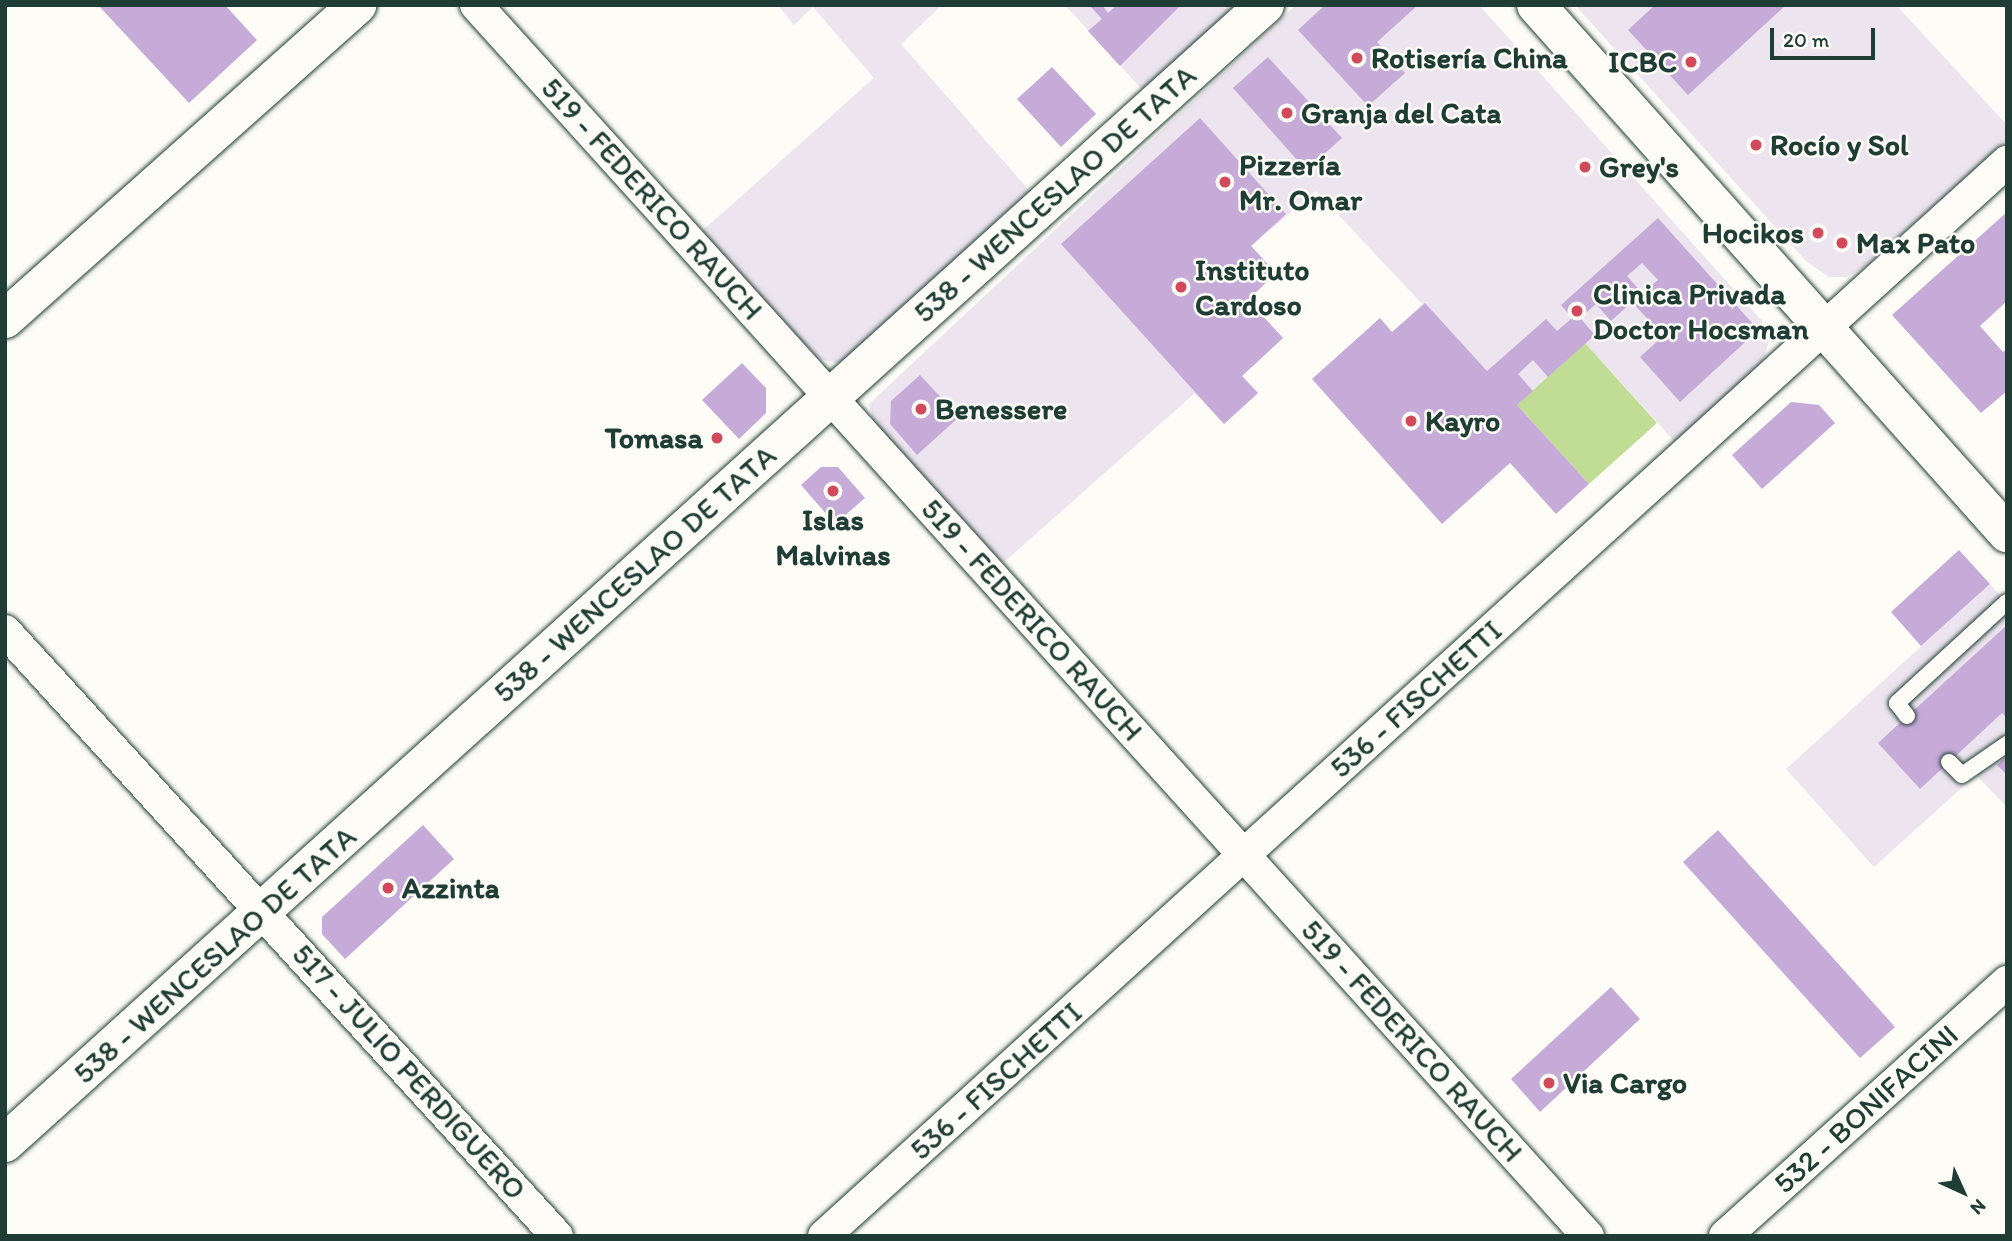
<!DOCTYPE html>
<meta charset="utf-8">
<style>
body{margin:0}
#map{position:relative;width:2012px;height:1241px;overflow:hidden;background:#fdfcf7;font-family:Itim,sans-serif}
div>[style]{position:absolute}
.built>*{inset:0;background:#ece4ee}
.green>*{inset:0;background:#c1dc94}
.building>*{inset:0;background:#c6abd9}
.roads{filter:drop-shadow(0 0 2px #1f3d34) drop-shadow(0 0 2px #1f3d34)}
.service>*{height:16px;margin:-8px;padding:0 8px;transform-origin:8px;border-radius:8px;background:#fdfcf7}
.minor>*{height:32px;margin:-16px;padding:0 16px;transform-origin:16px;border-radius:16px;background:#fdfcf7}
.tertiary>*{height:38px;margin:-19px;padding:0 19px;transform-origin:19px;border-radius:19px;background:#fdfcf7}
.secondary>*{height:38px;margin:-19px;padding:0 19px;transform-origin:19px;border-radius:19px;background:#fdfcf7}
.dots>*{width:19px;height:19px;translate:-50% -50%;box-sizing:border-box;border:4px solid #fdfcf7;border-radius:50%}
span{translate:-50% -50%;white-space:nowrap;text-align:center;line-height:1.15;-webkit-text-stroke:5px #fdfcf7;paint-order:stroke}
.poi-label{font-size:30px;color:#1f3d34;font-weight:700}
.left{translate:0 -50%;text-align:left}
.right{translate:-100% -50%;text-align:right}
.street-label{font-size:30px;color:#1f3d34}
.frame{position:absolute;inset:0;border:7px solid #1f3d34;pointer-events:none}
.north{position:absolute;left:1928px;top:1157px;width:70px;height:70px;-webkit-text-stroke:5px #fdfcf7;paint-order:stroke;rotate:135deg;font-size:19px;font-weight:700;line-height:28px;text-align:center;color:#1f3d34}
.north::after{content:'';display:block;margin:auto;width:24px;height:32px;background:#1f3d34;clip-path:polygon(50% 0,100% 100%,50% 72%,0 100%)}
.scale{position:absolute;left:1770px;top:28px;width:105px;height:32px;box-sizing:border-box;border:4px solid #1f3d34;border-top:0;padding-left:9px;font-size:21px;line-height:24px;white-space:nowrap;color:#1f3d34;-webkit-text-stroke:5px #fdfcf7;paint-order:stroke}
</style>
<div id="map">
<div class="built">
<div style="clip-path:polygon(778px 5px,942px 5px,901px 44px,1035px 197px,857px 355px,838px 363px,818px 359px,701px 232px,874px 78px,813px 7px,794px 25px)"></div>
<div style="clip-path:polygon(1065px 5px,1247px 5px,1148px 96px)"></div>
<div style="clip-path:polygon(1296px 5px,1479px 5px,1762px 321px,1769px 341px,1763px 361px,1675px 442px,1586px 344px,1517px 405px,1316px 191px,1251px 246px,1276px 273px,1248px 300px,1283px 338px,1242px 376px,1258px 393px,1224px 424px,1195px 393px,1003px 563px,874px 424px,869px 404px)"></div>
<div style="clip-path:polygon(1575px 5px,1896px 5px,2007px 125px,2007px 140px,1865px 267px,1846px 277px,1829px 277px,1806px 261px)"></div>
<div style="clip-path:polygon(1990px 584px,2007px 603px,2007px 807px,1976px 775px,1874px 867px,1786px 769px)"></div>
</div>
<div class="green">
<div style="clip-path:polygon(1585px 343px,1657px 423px,1589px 484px,1517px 405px)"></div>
</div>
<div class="building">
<div style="clip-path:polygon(98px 5px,225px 5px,257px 40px,189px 103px)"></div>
<div style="clip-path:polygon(1089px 5px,1102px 5px,1108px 13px,1117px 5px,1181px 5px,1120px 66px,1088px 31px,1102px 19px)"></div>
<div style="clip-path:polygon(1325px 5px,1418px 5px,1377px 42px,1405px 73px,1368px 106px,1298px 30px)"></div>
<div style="clip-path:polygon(1655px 5px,1786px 5px,1688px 95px,1628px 30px)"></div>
<div style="clip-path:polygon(1268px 57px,1342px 138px,1306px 170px,1233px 88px)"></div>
<div style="clip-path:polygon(1052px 67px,1096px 114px,1061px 147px,1017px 99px)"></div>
<div style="clip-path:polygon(1200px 118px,1286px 214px,1251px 246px,1276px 273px,1248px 300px,1283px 338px,1242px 376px,1258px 393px,1224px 424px,1061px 244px)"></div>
<div style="clip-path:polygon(2007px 212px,2007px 301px,1980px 326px,2003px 352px,2007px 349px,2007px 391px,1981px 413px,1892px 315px)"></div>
<div style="clip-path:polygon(evenodd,1658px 218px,1753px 324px,1754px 334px,1680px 402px,1640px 357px,1663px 336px,1632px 302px,1611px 321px,1596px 304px,1580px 318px,1595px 335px,1548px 377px,1533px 360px,1518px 374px,1533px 391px,1517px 405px,1589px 484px,1556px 514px,1510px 463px,1442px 524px,1312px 379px,1380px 318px,1392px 332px,1425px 303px,1487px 371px,1546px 319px,1557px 331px,1572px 318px,1561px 305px,1658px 218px,1642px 263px,1658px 280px,1642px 293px,1627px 276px,1642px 263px)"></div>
<div style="clip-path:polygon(742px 363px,766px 388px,766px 413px,739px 439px,702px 400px)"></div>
<div style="clip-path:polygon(920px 375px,959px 417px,917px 455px,890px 424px,891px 401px)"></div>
<div style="clip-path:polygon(1791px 402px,1819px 405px,1835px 423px,1762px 489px,1732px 455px)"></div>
<div style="clip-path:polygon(821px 467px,838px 467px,865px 498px,835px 524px,801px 485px)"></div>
<div style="clip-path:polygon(1959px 550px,1990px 584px,1921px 646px,1891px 612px)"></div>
<div style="clip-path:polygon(2007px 625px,2007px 718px,2002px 713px,1920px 789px,1878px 743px)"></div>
<div style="clip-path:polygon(2007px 756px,2007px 775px,1997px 765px)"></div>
<div style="clip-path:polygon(423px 825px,454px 859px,345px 959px,322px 934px,322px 917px)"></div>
<div style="clip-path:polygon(1718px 830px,1895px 1027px,1860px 1058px,1683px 862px)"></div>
<div style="clip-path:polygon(1611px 987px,1640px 1019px,1540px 1112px,1511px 1079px)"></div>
</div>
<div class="roads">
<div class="service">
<div style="left:1907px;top:716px;width:16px;rotate:-128deg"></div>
<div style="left:1897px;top:703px;width:149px;rotate:-42.6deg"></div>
<div style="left:1949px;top:762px;width:18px;rotate:45deg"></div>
<div style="left:1962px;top:775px;width:55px;rotate:-34.6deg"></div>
</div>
<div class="minor">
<div style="left:476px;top:5px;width:1659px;rotate:47.91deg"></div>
<div style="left:5px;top:631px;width:819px;rotate:47.62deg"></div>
<div style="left:824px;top:1236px;width:1598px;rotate:-42.24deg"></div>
<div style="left:1725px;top:1236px;width:380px;rotate:-42deg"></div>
</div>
<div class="tertiary">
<div style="left:5px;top:319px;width:472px;rotate:-41.7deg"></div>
<div style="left:5px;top:1143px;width:1698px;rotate:-42.09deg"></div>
</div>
<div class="secondary">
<div style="left:1536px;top:5px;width:708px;rotate:48.27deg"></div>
</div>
</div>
<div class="dots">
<div style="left:1357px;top:58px;background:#d1495b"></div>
<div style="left:1691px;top:62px;background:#d1495b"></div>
<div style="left:1287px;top:113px;background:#d1495b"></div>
<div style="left:1756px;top:145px;background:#d1495b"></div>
<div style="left:1585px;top:167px;background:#d1495b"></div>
<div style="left:1225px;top:182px;background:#d1495b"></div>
<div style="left:1818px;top:233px;background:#d1495b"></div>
<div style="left:1842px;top:243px;background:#d1495b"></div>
<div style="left:1181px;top:287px;background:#d1495b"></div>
<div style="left:1577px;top:311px;background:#d1495b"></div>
<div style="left:921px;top:409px;background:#d1495b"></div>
<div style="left:1411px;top:421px;background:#d1495b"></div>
<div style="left:717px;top:438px;background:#d1495b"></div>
<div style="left:833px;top:491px;background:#d1495b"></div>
<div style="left:388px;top:888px;background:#d1495b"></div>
<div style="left:1549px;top:1083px;background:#d1495b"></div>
</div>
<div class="poi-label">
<span class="left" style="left:1371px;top:58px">Rotisería China</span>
<span class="right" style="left:1677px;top:62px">ICBC</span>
<span class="left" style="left:1301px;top:113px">Granja del Cata</span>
<span class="left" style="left:1770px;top:145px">Rocío y Sol</span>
<span class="left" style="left:1239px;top:182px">Pizzería<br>Mr. Omar</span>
<span class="left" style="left:1599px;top:167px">Grey's</span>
<span class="right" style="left:1804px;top:233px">Hocikos</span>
<span class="left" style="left:1856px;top:243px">Max Pato</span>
<span class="left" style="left:1195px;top:287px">Instituto<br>Cardoso</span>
<span class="left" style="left:1593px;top:311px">Clinica Privada<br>Doctor Hocsman</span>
<span class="left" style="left:935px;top:409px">Benessere</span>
<span class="left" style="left:1425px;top:421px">Kayro</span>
<span class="right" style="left:703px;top:438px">Tomasa</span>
<span style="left:833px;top:537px">Islas<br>Malvinas</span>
<span class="left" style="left:402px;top:888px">Azzinta</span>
<span class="left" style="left:1563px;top:1083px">Via Cargo</span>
</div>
<div class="street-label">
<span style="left:1055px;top:194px;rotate:-42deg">538 - WENCESLAO DE TATA</span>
<span style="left:652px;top:199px;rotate:48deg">519 - FEDERICO RAUCH</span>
<span style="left:635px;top:574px;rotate:-42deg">538 - WENCESLAO DE TATA</span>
<span style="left:1032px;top:620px;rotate:48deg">519 - FEDERICO RAUCH</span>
<span style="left:1416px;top:699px;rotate:-42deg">536 - FISCHETTI</span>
<span style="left:215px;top:955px;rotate:-42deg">538 - WENCESLAO DE TATA</span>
<span style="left:1412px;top:1041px;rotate:48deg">519 - FEDERICO RAUCH</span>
<span style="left:409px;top:1072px;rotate:48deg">517 - JULIO PERDIGUERO</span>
<span style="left:996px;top:1081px;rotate:-42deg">536 - FISCHETTI</span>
<span style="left:1866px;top:1109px;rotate:-42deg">532 - BONIFACINI</span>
</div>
<div class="frame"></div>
<div class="north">N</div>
<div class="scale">20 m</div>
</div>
